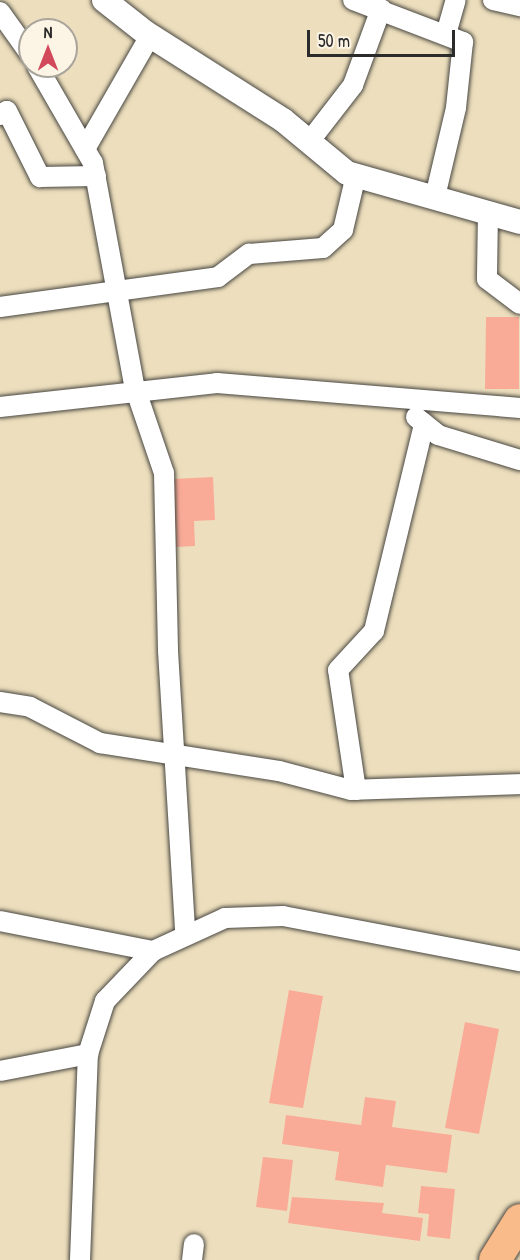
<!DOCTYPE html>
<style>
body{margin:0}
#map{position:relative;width:520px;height:1260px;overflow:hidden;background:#eddfbd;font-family:"Patrick Hand",sans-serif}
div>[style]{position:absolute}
.building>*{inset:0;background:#faab98}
.roads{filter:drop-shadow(0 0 2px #484641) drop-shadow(0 0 2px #484641)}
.minor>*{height:20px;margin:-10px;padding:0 10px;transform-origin:10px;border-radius:10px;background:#fff}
.tertiary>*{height:24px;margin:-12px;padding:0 12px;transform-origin:12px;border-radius:12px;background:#fff}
.primary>*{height:32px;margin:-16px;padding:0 16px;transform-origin:16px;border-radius:16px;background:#fabb8b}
span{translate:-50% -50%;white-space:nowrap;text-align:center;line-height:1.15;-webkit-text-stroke:4.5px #fcf5e5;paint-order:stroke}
.north{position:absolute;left:18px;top:18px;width:60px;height:60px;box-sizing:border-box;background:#fcf5e5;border:2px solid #a8a49b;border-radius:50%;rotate:0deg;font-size:16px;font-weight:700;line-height:24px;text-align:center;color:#2b2b2b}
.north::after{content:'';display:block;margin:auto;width:21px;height:27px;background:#d1495b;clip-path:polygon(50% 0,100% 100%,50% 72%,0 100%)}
.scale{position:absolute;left:307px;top:30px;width:148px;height:27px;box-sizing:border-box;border:3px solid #2b2b2b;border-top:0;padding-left:8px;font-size:18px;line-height:21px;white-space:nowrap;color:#2b2b2b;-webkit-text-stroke:4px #fcf5e5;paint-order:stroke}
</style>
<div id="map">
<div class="building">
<div style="clip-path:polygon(486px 317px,519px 317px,519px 389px,485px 389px)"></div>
<div style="clip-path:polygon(213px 477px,215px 520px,194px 521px,195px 546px,176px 547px,173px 479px)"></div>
<div style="clip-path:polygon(289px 990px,323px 996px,303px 1108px,269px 1103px)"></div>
<div style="clip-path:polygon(465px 1022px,499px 1029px,479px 1134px,445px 1128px)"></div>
<div style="clip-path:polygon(365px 1097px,396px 1101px,392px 1127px,452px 1135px,447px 1173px,386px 1165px,383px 1187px,335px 1180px,339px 1152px,282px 1144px,286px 1115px,361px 1125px)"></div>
<div style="clip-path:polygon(263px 1157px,293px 1160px,287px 1211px,256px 1207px)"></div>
<div style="clip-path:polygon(421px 1186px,455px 1189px,450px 1239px,427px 1236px,429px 1214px,418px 1213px)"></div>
<div style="clip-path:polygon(292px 1197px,384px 1203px,382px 1213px,423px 1218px,420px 1241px,288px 1223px)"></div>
</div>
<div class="roads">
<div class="minor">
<div style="left:353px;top:0;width:118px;rotate:20.9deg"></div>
<div style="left:463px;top:42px;width:66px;rotate:96.1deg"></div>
<div style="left:456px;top:108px;width:91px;rotate:103.3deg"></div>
<div style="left:493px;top:0;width:28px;rotate:13deg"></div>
<div style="left:0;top:12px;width:52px;rotate:54.5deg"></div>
<div style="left:446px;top:34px;width:35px;rotate:-74deg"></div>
<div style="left:37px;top:66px;width:112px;rotate:60deg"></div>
<div style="left:93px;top:163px;width:226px;rotate:79.5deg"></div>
<div style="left:134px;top:385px;width:93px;rotate:71.2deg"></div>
<div style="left:164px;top:473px;width:178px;rotate:88.7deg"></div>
<div style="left:168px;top:651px;width:282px;rotate:86.5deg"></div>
<div style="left:0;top:115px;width:8px;rotate:-30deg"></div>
<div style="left:7px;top:111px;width:74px;rotate:63.4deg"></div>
<div style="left:40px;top:177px;width:56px;rotate:-1deg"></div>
<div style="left:309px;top:142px;width:72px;rotate:-52.3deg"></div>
<div style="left:353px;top:85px;width:81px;rotate:-69.8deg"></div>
<div style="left:85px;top:149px;width:130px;rotate:-60.1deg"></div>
<div style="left:488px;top:212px;width:67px;rotate:90.9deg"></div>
<div style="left:487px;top:279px;width:41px;rotate:37.1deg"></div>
<div style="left:0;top:307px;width:220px;rotate:-7.8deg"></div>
<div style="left:218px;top:277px;width:39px;rotate:-37deg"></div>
<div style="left:249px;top:254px;width:74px;rotate:-4.6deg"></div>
<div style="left:323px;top:248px;width:27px;rotate:-42deg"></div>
<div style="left:343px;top:230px;width:57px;rotate:-76.7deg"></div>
<div style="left:0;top:407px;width:218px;rotate:-6.3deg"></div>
<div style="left:217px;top:383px;width:304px;rotate:4.7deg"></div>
<div style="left:416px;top:417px;width:28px;rotate:39deg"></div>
<div style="left:438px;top:435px;width:86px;rotate:17deg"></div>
<div style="left:0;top:702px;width:30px;rotate:9deg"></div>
<div style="left:30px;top:707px;width:79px;rotate:27.2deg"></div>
<div style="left:100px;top:743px;width:181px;rotate:8.9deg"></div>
<div style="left:279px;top:771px;width:74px;rotate:14.8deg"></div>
<div style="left:351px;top:790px;width:169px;rotate:-2deg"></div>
<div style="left:356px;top:790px;width:121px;rotate:-98.5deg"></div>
<div style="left:338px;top:670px;width:53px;rotate:-47.3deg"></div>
<div style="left:374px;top:631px;width:213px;rotate:-76.4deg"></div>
<div style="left:0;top:921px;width:156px;rotate:11.1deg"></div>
<div style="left:0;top:1071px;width:90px;rotate:-10.9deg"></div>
<div style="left:80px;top:1260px;width:206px;rotate:-87.8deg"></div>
<div style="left:88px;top:1054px;width:56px;rotate:-72.2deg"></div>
<div style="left:105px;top:1001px;width:69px;rotate:-46.2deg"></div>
<div style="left:153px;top:951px;width:79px;rotate:-24.6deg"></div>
<div style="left:225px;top:918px;width:58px;rotate:-2deg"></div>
<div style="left:283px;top:916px;width:241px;rotate:10.8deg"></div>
<div style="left:192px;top:1260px;width:16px;rotate:-83deg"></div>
</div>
<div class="tertiary">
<div style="left:104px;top:0;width:53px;rotate:38.2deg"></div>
<div style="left:146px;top:33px;width:162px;rotate:32.4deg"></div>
<div style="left:283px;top:120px;width:83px;rotate:39.6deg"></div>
<div style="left:347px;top:173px;width:180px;rotate:15.8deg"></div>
</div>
<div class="primary">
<div style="left:495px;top:1260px;width:47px;rotate:-58deg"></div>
</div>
</div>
<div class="north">N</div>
<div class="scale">50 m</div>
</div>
